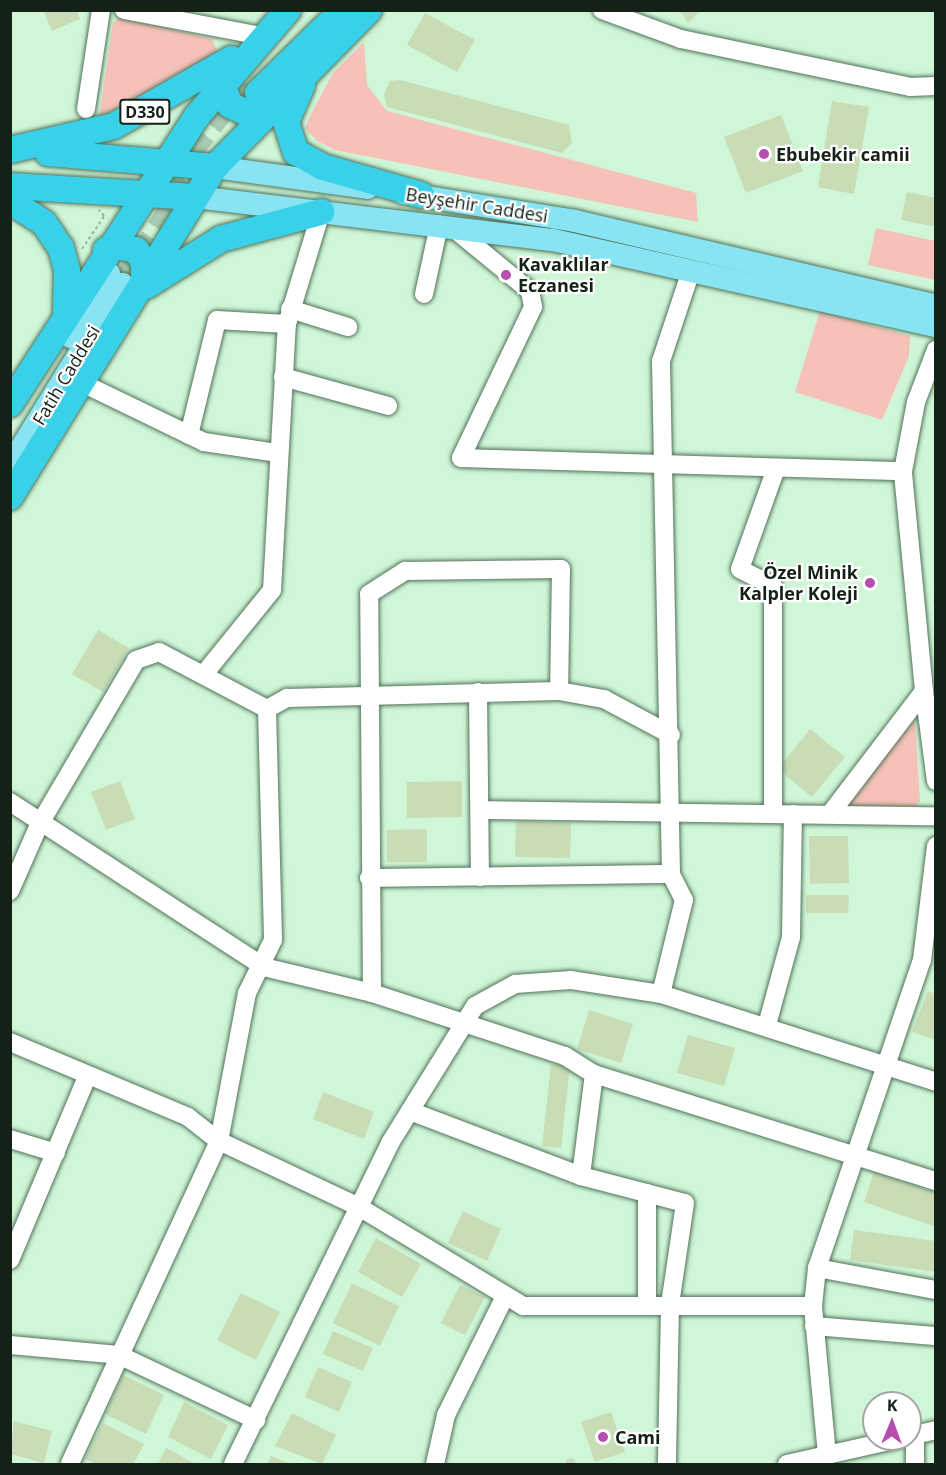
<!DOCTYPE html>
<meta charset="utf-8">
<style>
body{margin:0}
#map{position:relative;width:946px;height:1475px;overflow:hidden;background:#d0f6d8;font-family:"Open Sans",sans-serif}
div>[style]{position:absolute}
.green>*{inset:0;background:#f5c1b8}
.building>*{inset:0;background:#c8ddb6}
.round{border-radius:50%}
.major-tunnel>*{height:22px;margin-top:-11px;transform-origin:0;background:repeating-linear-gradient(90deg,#aacbb1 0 22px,transparent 0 33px)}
.path>*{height:2px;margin-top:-1px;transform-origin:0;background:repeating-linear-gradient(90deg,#94b39b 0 3px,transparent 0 6px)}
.roads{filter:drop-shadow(0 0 2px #517359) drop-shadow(0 0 2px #517359)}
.minor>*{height:18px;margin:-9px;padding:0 9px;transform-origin:9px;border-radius:9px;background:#fff}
.major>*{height:22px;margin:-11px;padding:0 11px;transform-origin:11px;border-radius:11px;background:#88e3f2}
.highway>*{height:26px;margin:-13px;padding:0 13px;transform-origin:13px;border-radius:13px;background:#39d1e9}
.dots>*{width:16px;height:16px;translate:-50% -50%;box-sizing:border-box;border:3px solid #fff;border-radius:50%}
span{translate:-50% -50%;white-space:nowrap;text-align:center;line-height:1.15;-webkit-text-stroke:4.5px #fff;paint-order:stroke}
.shield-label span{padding:2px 4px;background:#fff;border:2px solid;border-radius:4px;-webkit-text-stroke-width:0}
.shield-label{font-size:16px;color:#132116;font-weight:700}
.poi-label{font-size:18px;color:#132116;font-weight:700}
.left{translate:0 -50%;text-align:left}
.right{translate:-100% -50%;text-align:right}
.street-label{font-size:18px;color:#132116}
.frame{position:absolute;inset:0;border:12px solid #132116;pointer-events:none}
.north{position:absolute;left:862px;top:1391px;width:60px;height:60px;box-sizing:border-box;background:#fff;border:2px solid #a1a6a2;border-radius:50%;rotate:1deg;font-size:16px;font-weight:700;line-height:24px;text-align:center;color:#132116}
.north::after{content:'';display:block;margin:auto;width:21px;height:27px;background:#b74dae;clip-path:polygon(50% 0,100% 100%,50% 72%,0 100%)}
</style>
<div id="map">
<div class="green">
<div style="clip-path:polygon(120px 17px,212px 39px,218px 53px,99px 118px,113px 23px)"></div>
<div style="clip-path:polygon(364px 42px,367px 85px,387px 111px,696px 193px,698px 222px,335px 150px,317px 141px,305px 128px,312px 112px,333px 73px)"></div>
<div style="clip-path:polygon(876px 228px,935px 241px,935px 280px,868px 265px)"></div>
<div style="clip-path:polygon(820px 311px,910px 336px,909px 356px,882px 420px,795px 392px)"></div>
<div style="clip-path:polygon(909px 718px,915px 724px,920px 801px,913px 810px,849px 808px,846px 799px)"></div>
</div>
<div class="building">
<div style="clip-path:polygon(43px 10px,77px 10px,80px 19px,52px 31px)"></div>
<div style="clip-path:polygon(679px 10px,701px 10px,688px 23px)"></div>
<div style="clip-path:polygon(425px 13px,475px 40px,457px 72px,407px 45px)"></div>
<div style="clip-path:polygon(400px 80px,569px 125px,572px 143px,562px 153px,387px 107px,384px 94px,390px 81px)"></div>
<div style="clip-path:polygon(832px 101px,869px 107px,854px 194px,818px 187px)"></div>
<div style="clip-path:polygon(781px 115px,803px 171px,746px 193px,724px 137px)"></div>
<div style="clip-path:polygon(907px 192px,936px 198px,936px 227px,901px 220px)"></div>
<div style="clip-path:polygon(98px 630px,129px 648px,103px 692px,72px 674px)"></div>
<div style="clip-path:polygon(810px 729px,845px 757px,812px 797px,778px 769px)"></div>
<div style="clip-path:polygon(120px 781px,135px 819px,106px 830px,91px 792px)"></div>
<div style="clip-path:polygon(462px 781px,462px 817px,407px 818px,407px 782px)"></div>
<div style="clip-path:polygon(516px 821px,571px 823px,570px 858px,515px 857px)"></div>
<div style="clip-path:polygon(427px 829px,427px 862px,387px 862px,387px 830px)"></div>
<div style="clip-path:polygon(809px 836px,848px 836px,849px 883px,810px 884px)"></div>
<div style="clip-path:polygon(806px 895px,849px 895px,848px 913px,806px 913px)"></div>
<div style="clip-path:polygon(928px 991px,936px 994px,936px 1040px,912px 1032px)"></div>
<div style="clip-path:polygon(589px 1010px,633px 1024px,621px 1063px,577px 1049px)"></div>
<div style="clip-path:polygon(688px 1035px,735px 1048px,724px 1086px,677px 1073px)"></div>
<div style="clip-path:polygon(551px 1064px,570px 1066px,561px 1148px,542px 1146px)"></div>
<div style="clip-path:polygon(323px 1092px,374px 1112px,364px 1139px,313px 1119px)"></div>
<div style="clip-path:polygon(874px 1172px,936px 1193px,936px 1227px,864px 1202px)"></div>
<div style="clip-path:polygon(463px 1211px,501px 1229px,487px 1261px,448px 1243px)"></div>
<div style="clip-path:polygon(854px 1230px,936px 1241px,936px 1272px,850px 1260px)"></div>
<div style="clip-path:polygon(376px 1238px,421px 1264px,402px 1297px,358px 1272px)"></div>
<div style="clip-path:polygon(352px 1283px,399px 1306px,380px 1346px,333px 1323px)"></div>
<div style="clip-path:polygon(460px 1285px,485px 1297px,465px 1335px,441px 1323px)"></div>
<div style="clip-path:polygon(241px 1293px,280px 1312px,256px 1360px,217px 1340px)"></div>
<div style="clip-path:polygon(333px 1331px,373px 1348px,363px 1371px,323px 1354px)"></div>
<div style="clip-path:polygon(318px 1367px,352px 1382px,339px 1412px,305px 1397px)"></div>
<div style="clip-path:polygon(123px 1375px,164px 1395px,146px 1434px,105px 1414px)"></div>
<div style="clip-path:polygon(184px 1402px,228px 1425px,211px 1459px,168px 1437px)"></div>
<div style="clip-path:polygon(611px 1412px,625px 1452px,595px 1462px,581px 1422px)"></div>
<div style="clip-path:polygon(292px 1413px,336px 1435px,322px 1464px,275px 1446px)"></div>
<div style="clip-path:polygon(14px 1421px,52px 1431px,44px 1463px,10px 1454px)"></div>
<div style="clip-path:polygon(103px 1423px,144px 1444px,133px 1464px,95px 1464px,85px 1459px)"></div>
<div style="clip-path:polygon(166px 1448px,196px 1464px,158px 1464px)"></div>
<div style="clip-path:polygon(271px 1456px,290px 1464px,267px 1464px)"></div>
<div class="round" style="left:565.5px;top:1457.5px;width:9px;height:9px"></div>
</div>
<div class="major-tunnel">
<div style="left:171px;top:178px;width:122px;rotate:-52deg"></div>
<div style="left:122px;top:284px;width:121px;rotate:-57.5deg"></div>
</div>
<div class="path">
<div style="left:82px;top:249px;width:40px;rotate:-56deg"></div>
<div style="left:104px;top:216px;width:8px;rotate:-130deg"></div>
</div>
<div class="roads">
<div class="minor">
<div style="left:124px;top:10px;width:140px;rotate:10.7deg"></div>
<div style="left:602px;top:10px;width:84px;rotate:20.2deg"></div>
<div style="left:681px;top:39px;width:234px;rotate:11.8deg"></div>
<div style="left:910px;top:87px;width:26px;rotate:-2deg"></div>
<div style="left:86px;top:109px;width:100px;rotate:-81.4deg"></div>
<div style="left:452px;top:227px;width:101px;rotate:39.4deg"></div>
<div style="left:530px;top:291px;width:16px;rotate:79deg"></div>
<div style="left:533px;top:307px;width:167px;rotate:115.5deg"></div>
<div style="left:461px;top:458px;width:442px;rotate:1.7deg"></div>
<div style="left:424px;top:294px;width:71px;rotate:-77.7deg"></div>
<div style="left:290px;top:309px;width:61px;rotate:17.2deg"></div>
<div style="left:283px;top:377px;width:109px;rotate:15.4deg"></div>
<div style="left:80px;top:382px;width:138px;rotate:25.8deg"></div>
<div style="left:204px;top:442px;width:75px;rotate:8.5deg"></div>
<div style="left:189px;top:435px;width:118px;rotate:-76.3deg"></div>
<div style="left:217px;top:320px;width:70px;rotate:3.3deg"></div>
<div style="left:204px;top:674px;width:108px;rotate:-51deg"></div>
<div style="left:272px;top:590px;width:266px;rotate:-86.8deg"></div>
<div style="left:287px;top:324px;width:117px;rotate:-73.1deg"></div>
<div style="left:924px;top:691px;width:91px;rotate:82.4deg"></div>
<div style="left:478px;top:692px;width:185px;rotate:89.4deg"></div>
<div style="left:267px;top:709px;width:23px;rotate:-29deg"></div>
<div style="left:287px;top:698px;width:272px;rotate:-1.5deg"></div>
<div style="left:559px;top:691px;width:46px;rotate:10.1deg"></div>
<div style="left:604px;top:699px;width:76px;rotate:28.2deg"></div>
<div style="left:10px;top:802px;width:303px;rotate:33deg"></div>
<div style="left:264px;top:967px;width:111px;rotate:13.5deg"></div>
<div style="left:372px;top:993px;width:203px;rotate:18.1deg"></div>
<div style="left:565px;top:1056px;width:34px;rotate:32deg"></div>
<div style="left:594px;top:1074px;width:103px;rotate:97.3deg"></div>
<div style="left:480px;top:810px;width:456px;rotate:0.8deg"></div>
<div style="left:773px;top:814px;width:228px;rotate:-90deg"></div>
<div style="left:773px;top:586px;width:37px;rotate:-153deg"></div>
<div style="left:740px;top:569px;width:104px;rotate:-70.3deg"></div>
<div style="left:830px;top:814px;width:155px;rotate:-52.6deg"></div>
<div style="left:924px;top:691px;width:221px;rotate:-95.5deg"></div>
<div style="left:903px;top:471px;width:70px;rotate:-79.3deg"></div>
<div style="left:916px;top:402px;width:56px;rotate:-69deg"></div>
<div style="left:369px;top:878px;width:302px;rotate:-0.8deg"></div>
<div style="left:10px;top:891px;width:72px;rotate:-66.3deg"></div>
<div style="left:39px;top:825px;width:191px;rotate:-59.5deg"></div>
<div style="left:136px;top:660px;width:24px;rotate:-19deg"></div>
<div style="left:159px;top:652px;width:122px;rotate:27.8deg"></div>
<div style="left:267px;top:709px;width:231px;rotate:88.5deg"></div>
<div style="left:273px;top:940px;width:59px;rotate:116.1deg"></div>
<div style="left:247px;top:993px;width:151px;rotate:100.7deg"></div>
<div style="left:219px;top:1141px;width:356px;rotate:114.8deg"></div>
<div style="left:372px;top:993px;width:399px;rotate:-90.4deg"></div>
<div style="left:369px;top:594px;width:43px;rotate:-32.6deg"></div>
<div style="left:405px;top:571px;width:156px;rotate:-0.7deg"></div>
<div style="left:561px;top:569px;width:122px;rotate:90.9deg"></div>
<div style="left:661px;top:994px;width:97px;rotate:-76.3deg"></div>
<div style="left:684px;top:900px;width:29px;rotate:-117deg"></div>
<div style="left:671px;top:874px;width:513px;rotate:-91.12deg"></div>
<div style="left:661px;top:361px;width:95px;rotate:-71.6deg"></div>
<div style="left:767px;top:1025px;width:91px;rotate:-74.7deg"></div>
<div style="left:791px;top:937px;width:123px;rotate:-89.1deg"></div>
<div style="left:10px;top:1042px;width:193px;rotate:22.8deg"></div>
<div style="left:188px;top:1117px;width:39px;rotate:38deg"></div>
<div style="left:219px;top:1141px;width:155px;rotate:25.2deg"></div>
<div style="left:359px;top:1207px;width:192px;rotate:31.1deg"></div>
<div style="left:523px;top:1306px;width:290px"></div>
<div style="left:594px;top:1074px;width:358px;rotate:17.4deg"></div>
<div style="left:410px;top:1111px;width:183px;rotate:20.8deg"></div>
<div style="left:581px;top:1176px;width:107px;rotate:14.6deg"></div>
<div style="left:685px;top:1203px;width:103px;rotate:98.4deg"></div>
<div style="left:670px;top:1305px;width:159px;rotate:91.1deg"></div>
<div style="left:10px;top:1139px;width:48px;rotate:16.9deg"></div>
<div style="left:10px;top:1260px;width:199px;rotate:-67.2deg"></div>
<div style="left:817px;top:1268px;width:121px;rotate:10.5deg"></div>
<div style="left:647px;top:1305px;width:112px;rotate:-90deg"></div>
<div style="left:814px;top:1326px;width:121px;rotate:4.7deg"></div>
<div style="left:10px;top:1345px;width:109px;rotate:5.2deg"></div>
<div style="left:119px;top:1355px;width:152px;rotate:25.4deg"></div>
<div style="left:910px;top:1436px;width:27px;rotate:-13deg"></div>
<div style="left:827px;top:1455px;width:150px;rotate:-95.4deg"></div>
<div style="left:813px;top:1306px;width:38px;rotate:-84deg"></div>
<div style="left:817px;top:1268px;width:325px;rotate:-71.2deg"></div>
<div style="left:922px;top:960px;width:115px;rotate:-83deg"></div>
<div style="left:233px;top:1464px;width:357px;rotate:-63.9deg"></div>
<div style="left:390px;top:1143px;width:161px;rotate:-58.2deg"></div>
<div style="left:475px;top:1006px;width:46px;rotate:-28.8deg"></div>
<div style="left:515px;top:984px;width:56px;rotate:-4.1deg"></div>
<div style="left:571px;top:980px;width:91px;rotate:8.8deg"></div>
<div style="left:661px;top:994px;width:289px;rotate:17.7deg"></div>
<div style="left:435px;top:1464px;width:50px;rotate:-77.3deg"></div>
<div style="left:446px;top:1415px;width:131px;rotate:-63.6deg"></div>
<div style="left:787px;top:1464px;width:114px;rotate:-12.7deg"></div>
<div style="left:915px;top:1464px;width:29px;rotate:-90deg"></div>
</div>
<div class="major">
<div style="left:215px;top:167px;width:154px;rotate:7.8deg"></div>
<div style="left:403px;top:193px;width:174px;rotate:9.2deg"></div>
<div style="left:575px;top:221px;width:371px;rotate:13.2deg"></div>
<div style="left:196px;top:197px;width:360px;rotate:6.9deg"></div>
<div style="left:553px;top:240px;width:393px;rotate:12.7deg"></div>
<div style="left:71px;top:337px;width:74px;rotate:-58.9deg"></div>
<div style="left:10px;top:466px;width:214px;rotate:-58.4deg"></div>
</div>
<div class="highway">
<div style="left:229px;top:72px;width:19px;rotate:106deg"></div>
<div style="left:224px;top:90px;width:16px;rotate:68deg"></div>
<div style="left:230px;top:105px;width:23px;rotate:25deg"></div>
<div style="left:251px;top:115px;width:17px;rotate:-21deg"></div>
<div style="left:302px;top:85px;width:40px;rotate:113.4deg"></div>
<div style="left:286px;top:122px;width:32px;rotate:72deg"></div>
<div style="left:296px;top:152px;width:31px;rotate:29deg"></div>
<div style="left:323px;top:167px;width:102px;rotate:15.9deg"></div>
<div style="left:258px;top:93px;width:119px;rotate:-44.3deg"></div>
<div style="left:10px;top:150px;width:107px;rotate:-13deg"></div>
<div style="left:114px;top:126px;width:135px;rotate:-29.8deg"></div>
<div style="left:48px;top:153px;width:168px;rotate:4.8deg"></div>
<div style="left:10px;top:186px;width:186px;rotate:3.4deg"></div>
<div style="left:10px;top:201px;width:40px;rotate:32.9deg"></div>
<div style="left:44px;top:223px;width:30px;rotate:56deg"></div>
<div style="left:61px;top:248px;width:23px;rotate:75deg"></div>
<div style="left:67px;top:270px;width:42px;rotate:91.4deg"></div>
<div style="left:106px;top:250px;width:13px;rotate:-18deg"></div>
<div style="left:118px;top:246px;width:18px;rotate:13deg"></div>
<div style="left:136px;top:250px;width:14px;rotate:56deg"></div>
<div style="left:144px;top:262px;width:17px;rotate:90deg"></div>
<div style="left:146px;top:286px;width:89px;rotate:-32.1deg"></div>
<div style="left:221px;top:239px;width:104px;rotate:-15.1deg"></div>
<div style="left:10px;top:404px;width:343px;rotate:-57deg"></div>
<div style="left:197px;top:116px;width:140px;rotate:-49.4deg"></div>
<div style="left:10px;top:497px;width:388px;rotate:-58.2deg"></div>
<div style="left:215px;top:167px;width:220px;rotate:-45.6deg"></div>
</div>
</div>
<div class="dots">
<div style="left:764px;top:154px;background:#b74dae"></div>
<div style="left:506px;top:275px;background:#b74dae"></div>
<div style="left:870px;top:583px;background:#b74dae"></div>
<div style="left:603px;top:1437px;background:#b74dae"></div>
</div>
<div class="shield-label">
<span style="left:145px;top:112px">D330</span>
</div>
<div class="poi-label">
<span class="left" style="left:776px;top:154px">Ebubekir camii</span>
<span class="left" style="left:518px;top:275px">Kavaklılar<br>Eczanesi</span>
<span class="right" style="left:858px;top:583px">Özel Minik<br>Kalpler Koleji</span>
<span class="left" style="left:615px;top:1437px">Cami</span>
</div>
<div class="street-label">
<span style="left:477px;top:205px;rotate:9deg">Beyşehir Caddesi</span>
<span style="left:66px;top:375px;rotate:-59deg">Fatih Caddesi</span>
</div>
<div class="frame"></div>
<div class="north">K</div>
</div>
